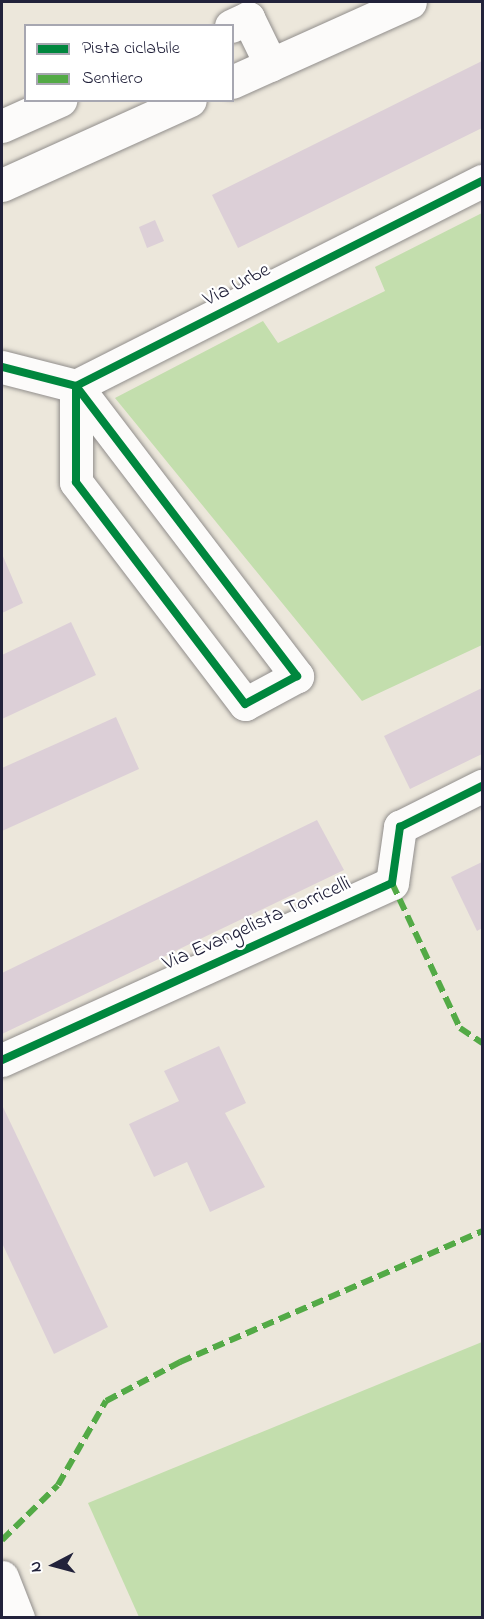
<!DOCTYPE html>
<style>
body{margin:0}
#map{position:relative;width:484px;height:1619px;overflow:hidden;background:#ece7db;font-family:"Indie Flower",sans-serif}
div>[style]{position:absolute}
.green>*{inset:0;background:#c3dead}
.building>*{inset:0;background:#dccfd7}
.roads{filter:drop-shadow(0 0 2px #918e8c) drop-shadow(0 0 2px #918e8c)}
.minor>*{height:33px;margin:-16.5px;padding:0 16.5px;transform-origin:16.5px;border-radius:16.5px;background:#fcfbfa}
.quiet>*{height:6px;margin-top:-3px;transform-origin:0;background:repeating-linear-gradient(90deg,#53aa46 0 12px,transparent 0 18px)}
.cycleway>*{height:8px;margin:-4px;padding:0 4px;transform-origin:4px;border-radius:4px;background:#00873e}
span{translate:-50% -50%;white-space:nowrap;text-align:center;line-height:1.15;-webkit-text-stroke:4.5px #fff;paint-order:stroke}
.street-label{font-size:21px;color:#22223b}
.frame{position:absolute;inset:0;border:3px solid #22223b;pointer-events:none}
.legend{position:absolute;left:24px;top:24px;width:210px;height:78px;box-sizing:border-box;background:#fff;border:2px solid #a7a7b1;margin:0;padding:8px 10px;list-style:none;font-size:18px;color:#22223b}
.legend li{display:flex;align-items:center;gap:12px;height:30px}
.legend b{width:30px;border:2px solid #a7a7b1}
.north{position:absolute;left:24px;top:1535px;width:60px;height:60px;-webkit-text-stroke:4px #fff;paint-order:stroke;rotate:264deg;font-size:16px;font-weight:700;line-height:24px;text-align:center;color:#22223b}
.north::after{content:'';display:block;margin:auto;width:21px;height:27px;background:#22223b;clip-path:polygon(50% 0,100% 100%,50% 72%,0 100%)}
</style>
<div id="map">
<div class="green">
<div style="clip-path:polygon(482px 213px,482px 645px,362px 701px,115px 398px,263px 321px,278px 343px,385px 291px,375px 267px)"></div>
<div style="clip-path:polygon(482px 1342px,482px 1617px,139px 1617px,88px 1503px)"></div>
</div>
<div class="building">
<div style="clip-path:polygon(482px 61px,482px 128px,238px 248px,212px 195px)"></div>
<div style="clip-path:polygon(155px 220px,164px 241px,147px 248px,139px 227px)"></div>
<div style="clip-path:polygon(2px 554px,23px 603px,2px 613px)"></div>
<div style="clip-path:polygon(71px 622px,96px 675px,2px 719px,2px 655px)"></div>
<div style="clip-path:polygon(482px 688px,482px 754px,410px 789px,384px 736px)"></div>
<div style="clip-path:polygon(116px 717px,139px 769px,2px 831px,2px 768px)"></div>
<div style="clip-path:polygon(317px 820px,344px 870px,2px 1034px,2px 973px)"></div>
<div style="clip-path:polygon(482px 862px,482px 928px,477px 931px,451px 877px)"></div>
<div style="clip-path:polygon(219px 1046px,246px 1103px,225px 1113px,265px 1187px,210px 1212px,187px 1162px,154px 1177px,129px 1124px,179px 1101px,164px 1071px)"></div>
<div style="clip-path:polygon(2px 1105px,108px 1327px,54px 1354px,2px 1243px)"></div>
</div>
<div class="roads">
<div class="minor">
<div style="left:231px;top:26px;width:19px;rotate:-25deg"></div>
<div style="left:248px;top:18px;width:52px;rotate:63.9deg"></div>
<div style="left:232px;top:82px;width:195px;rotate:-24.2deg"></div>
<div style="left:2px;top:126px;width:64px;rotate:-24.1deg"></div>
<div style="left:2px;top:185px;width:206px;rotate:-24.3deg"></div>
<div style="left:2px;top:367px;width:76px;rotate:14.4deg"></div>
<div style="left:76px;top:386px;width:455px;rotate:-26.8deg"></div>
<div style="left:76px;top:386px;width:365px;rotate:52.7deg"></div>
<div style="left:297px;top:676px;width:59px;rotate:151.7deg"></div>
<div style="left:245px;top:704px;width:279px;rotate:-127.3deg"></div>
<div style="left:76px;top:482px;width:96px;rotate:-90deg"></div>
<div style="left:2px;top:1060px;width:428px;rotate:-24.4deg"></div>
<div style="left:392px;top:883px;width:57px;rotate:-81.9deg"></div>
<div style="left:400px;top:827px;width:92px;rotate:-26.6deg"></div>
<div style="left:2px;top:1577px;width:44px;rotate:68.7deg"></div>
</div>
</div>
<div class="quiet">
<div style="left:392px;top:883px;width:160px;rotate:64.9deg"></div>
<div style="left:460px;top:1028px;width:27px;rotate:34deg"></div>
<div style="left:2px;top:1540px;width:78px;rotate:-44.5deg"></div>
<div style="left:58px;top:1485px;width:97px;rotate:-60.3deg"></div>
<div style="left:106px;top:1401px;width:84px;rotate:-27.8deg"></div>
<div style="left:180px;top:1362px;width:329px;rotate:-23.4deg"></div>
</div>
<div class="cycleway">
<div style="left:2px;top:367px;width:76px;rotate:14.4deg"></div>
<div style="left:76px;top:386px;width:455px;rotate:-26.8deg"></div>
<div style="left:76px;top:386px;width:365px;rotate:52.7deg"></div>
<div style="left:297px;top:676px;width:59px;rotate:151.7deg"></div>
<div style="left:245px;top:704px;width:279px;rotate:-127.3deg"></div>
<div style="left:76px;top:482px;width:96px;rotate:-90deg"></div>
<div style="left:2px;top:1060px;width:428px;rotate:-24.4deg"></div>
<div style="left:392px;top:883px;width:57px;rotate:-81.9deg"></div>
<div style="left:400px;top:827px;width:92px;rotate:-26.6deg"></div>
</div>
<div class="street-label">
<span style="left:237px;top:285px;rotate:-27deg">Via Urbe</span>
<span style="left:257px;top:924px;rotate:-24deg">Via Evangelista Torricelli</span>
</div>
<div class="frame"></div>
<ul class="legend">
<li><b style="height:8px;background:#00873e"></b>Pista ciclabile</li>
<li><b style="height:8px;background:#53aa46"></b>Sentiero</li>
</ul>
<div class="north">N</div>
</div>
